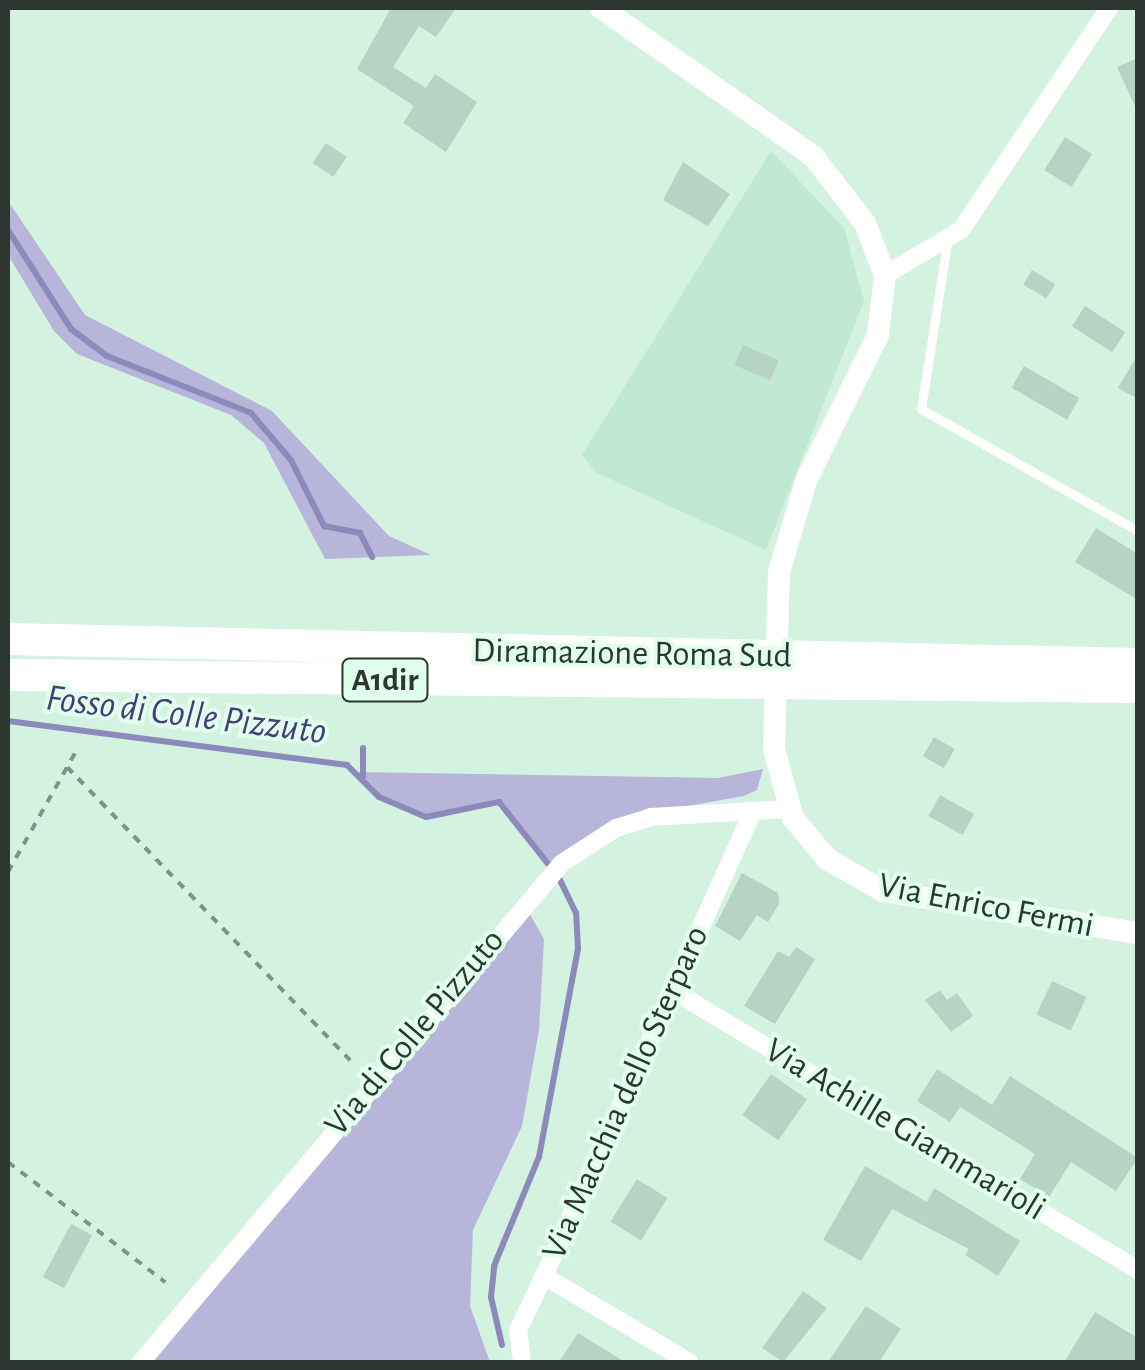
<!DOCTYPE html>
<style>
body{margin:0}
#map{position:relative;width:1145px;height:1370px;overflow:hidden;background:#d3f2e0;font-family:"Alegreya Sans",sans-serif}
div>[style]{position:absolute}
.built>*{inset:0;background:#c1e8d2}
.green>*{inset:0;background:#b8b5db}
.stream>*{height:6px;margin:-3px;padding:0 3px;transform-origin:3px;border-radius:3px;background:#8d89ba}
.building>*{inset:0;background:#b6d4c3;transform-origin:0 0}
.path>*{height:4px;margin-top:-2px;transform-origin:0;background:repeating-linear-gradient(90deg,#7e9387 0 8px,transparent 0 16px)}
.service>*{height:9px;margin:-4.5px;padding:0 4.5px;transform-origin:4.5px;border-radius:4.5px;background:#fff}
.minor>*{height:18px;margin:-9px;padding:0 9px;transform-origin:9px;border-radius:9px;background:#fff}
.tertiary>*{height:22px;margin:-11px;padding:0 11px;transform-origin:11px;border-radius:11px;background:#fff}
.motorway>*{height:32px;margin:-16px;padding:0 16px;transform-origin:16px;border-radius:16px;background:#fff}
span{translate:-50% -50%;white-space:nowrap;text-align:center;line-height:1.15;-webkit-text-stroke:8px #e0ffed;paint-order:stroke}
.shield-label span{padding:2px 8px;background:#e0ffed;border:2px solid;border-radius:8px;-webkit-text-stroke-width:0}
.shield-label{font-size:32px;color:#2b3730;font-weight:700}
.street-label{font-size:35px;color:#2b3730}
.water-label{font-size:38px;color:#463c7a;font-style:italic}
.frame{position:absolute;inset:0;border:10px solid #2b3730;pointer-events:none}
</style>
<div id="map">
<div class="built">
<i style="clip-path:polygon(771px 151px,844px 228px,864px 301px,766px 550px,597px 473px,582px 455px)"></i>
</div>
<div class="green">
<i style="clip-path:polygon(8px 201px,85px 315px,272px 411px,389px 536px,431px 555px,325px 559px,264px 443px,231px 415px,77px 354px,54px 331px,8px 255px)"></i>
<i style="clip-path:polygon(763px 769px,757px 790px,744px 796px,614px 819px,549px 865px,499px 802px,426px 817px,379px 797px,356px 772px,718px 778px)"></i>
<i style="clip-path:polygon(528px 911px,544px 939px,539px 1030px,522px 1126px,473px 1230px,470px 1306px,490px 1362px,153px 1362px)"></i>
</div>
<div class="stream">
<i style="left:8px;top:230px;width:117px;rotate:57.5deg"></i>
<i style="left:71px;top:329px;width:45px;rotate:36.9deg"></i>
<i style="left:107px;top:356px;width:155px;rotate:21.6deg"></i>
<i style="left:251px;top:413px;width:62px;rotate:49.6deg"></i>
<i style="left:291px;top:460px;width:74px;rotate:63.4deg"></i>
<i style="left:324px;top:526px;width:37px;rotate:11deg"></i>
<i style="left:360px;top:533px;width:27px;rotate:63deg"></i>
<i style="left:8px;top:721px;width:342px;rotate:7.4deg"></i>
<i style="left:347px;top:765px;width:45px;rotate:45deg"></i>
<i style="left:379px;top:797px;width:51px;rotate:23.1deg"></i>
<i style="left:426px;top:817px;width:75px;rotate:-11.6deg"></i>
<i style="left:499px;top:802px;width:80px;rotate:51.6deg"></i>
<i style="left:363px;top:776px;width:28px;rotate:-90deg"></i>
<i style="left:502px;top:1345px;width:49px;rotate:-102.9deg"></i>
<i style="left:491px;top:1297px;width:31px;rotate:-84deg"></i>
<i style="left:494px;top:1266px;width:118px;rotate:-67.6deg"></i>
<i style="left:539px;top:1157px;width:212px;rotate:-79.4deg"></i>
<i style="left:578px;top:949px;width:36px;rotate:-93deg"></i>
<i style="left:576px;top:913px;width:41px;rotate:-115.9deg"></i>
</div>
<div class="building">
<i style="clip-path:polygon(391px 8px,456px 8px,436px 37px,419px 26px,393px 67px,426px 88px,435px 74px,477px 102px,446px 152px,403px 123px,414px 106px,357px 69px)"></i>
<i style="clip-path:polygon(1138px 58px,1138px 113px,1117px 67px)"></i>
<i style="left:1065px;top:137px;width:32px;height:39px;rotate:32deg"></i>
<i style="left:326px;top:143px;width:25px;height:24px;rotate:34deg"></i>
<i style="clip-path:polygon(683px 162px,730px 194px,708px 226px,663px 200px)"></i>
<i style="left:1032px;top:270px;width:27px;height:17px;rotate:31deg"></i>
<i style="left:1085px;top:306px;width:48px;height:24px;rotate:33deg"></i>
<i style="left:743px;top:345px;width:39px;height:22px;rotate:23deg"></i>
<i style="clip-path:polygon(1138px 354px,1138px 399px,1118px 388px)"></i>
<i style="left:1024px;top:366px;width:64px;height:25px;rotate:30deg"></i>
<i style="clip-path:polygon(1096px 528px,1138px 554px,1138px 600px,1075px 562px)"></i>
<i style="left:934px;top:737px;width:24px;height:22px;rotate:30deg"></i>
<i style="left:940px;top:795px;width:39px;height:24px;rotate:29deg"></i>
<i style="clip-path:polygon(742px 873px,778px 893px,779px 904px,768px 922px,757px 915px,740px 941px,715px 926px)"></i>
<i style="clip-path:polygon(796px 947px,815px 959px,775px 1024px,744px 1006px,778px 951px,789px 957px)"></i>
<i style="left:1052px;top:981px;width:38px;height:37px;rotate:25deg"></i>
<i style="clip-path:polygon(940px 990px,947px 1000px,957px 993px,973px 1016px,951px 1032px,925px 1000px)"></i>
<i style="clip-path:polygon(937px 1069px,992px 1105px,1010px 1076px,1138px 1158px,1116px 1191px,1071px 1162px,1049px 1197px,1020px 1179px,1035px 1154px,960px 1107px,950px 1122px,917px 1101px)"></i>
<i style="left:771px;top:1074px;width:44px;height:50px;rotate:35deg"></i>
<i style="clip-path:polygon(865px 1166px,927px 1202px,934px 1188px,1020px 1241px,998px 1276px,965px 1255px,969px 1249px,892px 1209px,861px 1261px,823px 1240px)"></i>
<i style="left:637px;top:1179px;width:36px;height:50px;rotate:32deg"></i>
<i style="left:71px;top:1224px;width:24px;height:60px;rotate:28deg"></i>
<i style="clip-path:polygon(803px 1291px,827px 1308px,783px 1362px,762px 1348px)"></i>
<i style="clip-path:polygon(866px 1306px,901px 1329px,879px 1362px,828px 1362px)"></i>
<i style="clip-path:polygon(1095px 1312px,1138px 1338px,1138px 1362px,1064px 1362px)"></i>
<i style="clip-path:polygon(578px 1333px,625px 1362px,559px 1362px)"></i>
</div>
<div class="path">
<i style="left:67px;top:767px;width:412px;rotate:46deg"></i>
<i style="left:8px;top:872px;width:142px;rotate:-60.6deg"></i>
<i style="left:8px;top:1162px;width:198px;rotate:37.4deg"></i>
</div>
<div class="service">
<i style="left:947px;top:243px;width:168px;rotate:98.9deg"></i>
<i style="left:921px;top:409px;width:249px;rotate:29.3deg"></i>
</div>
<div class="minor">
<i style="left:885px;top:275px;width:88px;rotate:-30.6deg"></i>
<i style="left:961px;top:230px;width:267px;rotate:-56.3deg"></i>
<i style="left:672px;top:990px;width:544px;rotate:31deg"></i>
<i style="left:141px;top:1362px;width:653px;rotate:-49.85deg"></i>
<i style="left:562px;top:863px;width:64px;rotate:-32.9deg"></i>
<i style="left:616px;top:828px;width:37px;rotate:-17deg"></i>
<i style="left:651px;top:817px;width:138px;rotate:-3.3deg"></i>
<i style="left:522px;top:1362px;width:32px;rotate:-97deg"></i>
<i style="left:518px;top:1330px;width:60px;rotate:-64.3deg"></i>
<i style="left:689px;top:1362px;width:169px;rotate:-149.3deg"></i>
<i style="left:544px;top:1276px;width:510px;rotate:-65.8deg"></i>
</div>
<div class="tertiary">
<i style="left:601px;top:8px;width:259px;rotate:34.9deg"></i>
<i style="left:813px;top:156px;width:85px;rotate:52.2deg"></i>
<i style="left:865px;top:223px;width:56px;rotate:69deg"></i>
<i style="left:885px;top:275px;width:60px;rotate:96.7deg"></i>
<i style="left:878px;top:335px;width:163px;rotate:116.3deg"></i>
<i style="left:806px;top:481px;width:95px;rotate:106.5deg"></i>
<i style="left:779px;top:572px;width:177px;rotate:91.6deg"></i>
<i style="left:774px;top:749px;width:72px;rotate:74.6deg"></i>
<i style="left:793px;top:818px;width:53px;rotate:50.3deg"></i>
<i style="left:827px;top:859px;width:64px;rotate:29.7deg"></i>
<i style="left:883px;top:891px;width:258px;rotate:9.4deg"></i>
</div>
<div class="motorway">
<i style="left:8px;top:639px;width:1130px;rotate:1.27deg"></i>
<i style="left:8px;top:675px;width:1130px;rotate:0.61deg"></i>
</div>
<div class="shield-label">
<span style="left:385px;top:680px">A1dir</span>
</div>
<div class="street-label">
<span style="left:632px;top:654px;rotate:1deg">Diramazione Roma Sud</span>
<span style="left:986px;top:906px;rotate:11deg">Via Enrico Fermi</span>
<span style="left:415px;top:1033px;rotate:-50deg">Via di Colle Pizzuto</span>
<span style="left:626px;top:1093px;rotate:-66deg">Via Macchia dello Sterparo</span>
<span style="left:905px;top:1130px;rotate:31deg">Via Achille Giammarioli</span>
</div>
<div class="water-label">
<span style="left:186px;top:716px;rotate:7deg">Fosso di Colle Pizzuto</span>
</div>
<div class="frame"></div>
</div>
